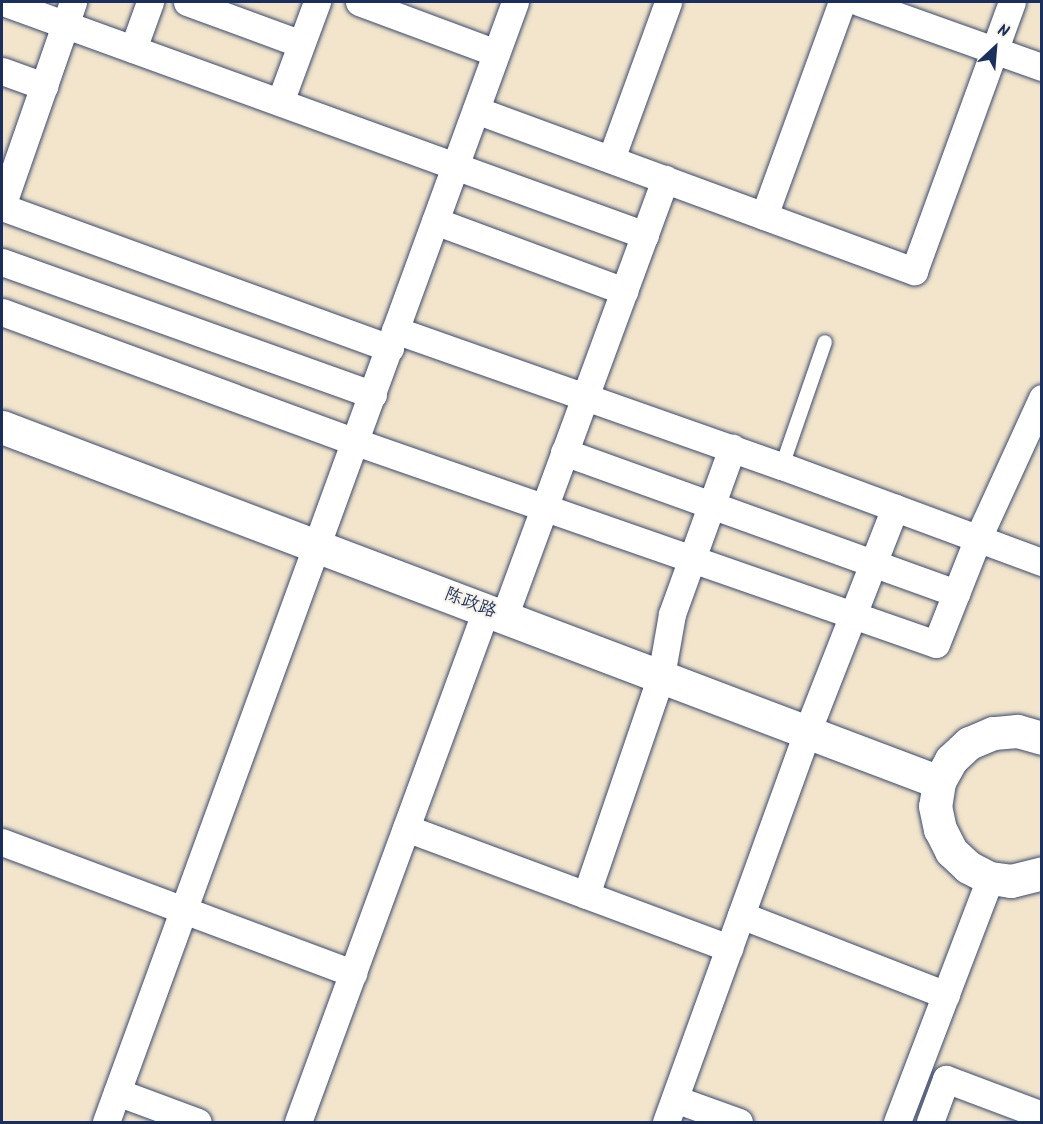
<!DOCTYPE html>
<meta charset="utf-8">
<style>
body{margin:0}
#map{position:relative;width:1043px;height:1124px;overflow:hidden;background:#f2e5cc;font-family:Kalam,"LXGW WenKai TC",sans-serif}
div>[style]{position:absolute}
.roads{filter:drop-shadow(0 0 2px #3b4a6e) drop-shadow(0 0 2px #3b4a6e)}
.lane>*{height:14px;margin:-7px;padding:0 7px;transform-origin:7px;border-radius:7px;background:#fff}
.street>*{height:27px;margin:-13.5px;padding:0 13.5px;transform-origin:13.5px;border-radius:13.5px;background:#fff}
.secondary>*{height:33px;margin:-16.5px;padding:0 16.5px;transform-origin:16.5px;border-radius:16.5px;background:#fff}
span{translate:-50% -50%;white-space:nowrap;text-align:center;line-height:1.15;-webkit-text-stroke:4.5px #f7f3e8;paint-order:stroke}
.street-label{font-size:18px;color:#1b2f5e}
.frame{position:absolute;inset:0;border:3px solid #1b2f5e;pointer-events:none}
.north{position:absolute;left:965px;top:18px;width:60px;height:60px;-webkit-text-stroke:4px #f7f3e8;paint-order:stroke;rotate:26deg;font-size:16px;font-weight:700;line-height:24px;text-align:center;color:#1b2f5e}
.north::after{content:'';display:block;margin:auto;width:21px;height:27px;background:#1b2f5e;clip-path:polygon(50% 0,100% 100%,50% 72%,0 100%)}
</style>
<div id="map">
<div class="roads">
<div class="lane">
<i style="left:782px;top:466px;width:131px;rotate:-70.9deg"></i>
</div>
<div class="street">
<i style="left:3px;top:2px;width:683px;rotate:19.95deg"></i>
<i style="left:187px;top:2px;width:121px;rotate:20.2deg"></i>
<i style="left:359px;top:2px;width:146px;rotate:20.4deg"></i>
<i style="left:859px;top:2px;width:194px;rotate:19.6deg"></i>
<i style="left:133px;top:49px;width:50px;rotate:-70.1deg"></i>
<i style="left:2px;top:71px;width:45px;rotate:19.7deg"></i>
<i style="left:280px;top:102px;width:107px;rotate:-69.7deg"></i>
<i style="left:476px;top:110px;width:467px;rotate:20.2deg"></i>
<i style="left:914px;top:271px;width:286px;rotate:-70deg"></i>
<i style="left:611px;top:159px;width:167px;rotate:-70deg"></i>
<i style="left:2px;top:206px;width:216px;rotate:-70.8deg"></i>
<i style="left:2px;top:207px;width:413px;rotate:20deg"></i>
<i style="left:764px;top:216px;width:228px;rotate:-70deg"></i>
<i style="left:435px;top:221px;width:202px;rotate:20.3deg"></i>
<i style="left:2px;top:262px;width:394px;rotate:19.7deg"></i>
<i style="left:2px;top:312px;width:377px;rotate:20.2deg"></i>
<i style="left:356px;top:442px;width:614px;rotate:19.2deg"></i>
<i style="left:936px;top:644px;width:114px;rotate:-68.4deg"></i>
<i style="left:978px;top:538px;width:154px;rotate:-65.4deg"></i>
<i style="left:395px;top:330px;width:410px;rotate:19.4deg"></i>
<i style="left:782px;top:466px;width:277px;rotate:20.3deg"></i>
<i style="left:564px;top:452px;width:417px;rotate:19.8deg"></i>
<i style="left:504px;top:617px;width:467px;rotate:-69.8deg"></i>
<i style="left:406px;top:828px;width:345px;rotate:20.4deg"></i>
<i style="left:2px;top:842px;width:375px;rotate:20.5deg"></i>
<i style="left:586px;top:895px;width:231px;rotate:-71.1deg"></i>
<i style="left:661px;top:676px;width:63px;rotate:-79.9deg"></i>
<i style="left:672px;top:614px;width:177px;rotate:-70.1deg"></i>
<i style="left:741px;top:915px;width:220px;rotate:21.3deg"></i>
<i style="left:117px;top:1092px;width:86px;rotate:20.3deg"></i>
<i style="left:675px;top:1099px;width:68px;rotate:19.8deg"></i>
<i style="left:106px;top:1122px;width:1192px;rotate:-69.94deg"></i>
<i style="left:298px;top:1122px;width:545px;rotate:-69.84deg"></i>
<i style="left:666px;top:1122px;width:415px;rotate:-70.1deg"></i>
<i style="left:807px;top:732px;width:241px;rotate:-68.6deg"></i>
<i style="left:897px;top:1122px;width:261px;rotate:-69.1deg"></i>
<i style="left:930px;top:1122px;width:46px;rotate:-69.6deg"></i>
<i style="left:946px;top:1079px;width:103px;rotate:20.6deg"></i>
</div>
<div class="secondary">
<i style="left:2px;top:427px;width:1002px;rotate:20.75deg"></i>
<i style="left:1042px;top:738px;width:26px;rotate:-164deg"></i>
<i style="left:1017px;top:731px;width:24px;rotate:175deg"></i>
<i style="left:993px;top:733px;width:26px;rotate:157deg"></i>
<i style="left:969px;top:743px;width:25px;rotate:137deg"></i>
<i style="left:951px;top:760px;width:25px;rotate:119deg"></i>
<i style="left:939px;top:782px;width:24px;rotate:99deg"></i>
<i style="left:935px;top:806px;width:24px;rotate:78deg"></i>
<i style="left:940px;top:829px;width:25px;rotate:63deg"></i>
<i style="left:951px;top:851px;width:23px;rotate:43deg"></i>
<i style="left:968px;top:867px;width:25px;rotate:27deg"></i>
<i style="left:990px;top:878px;width:21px;rotate:8deg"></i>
<i style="left:1011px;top:881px;width:32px;rotate:-14deg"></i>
</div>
</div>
<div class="street-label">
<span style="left:470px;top:604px;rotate:21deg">陈政路</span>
</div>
<div class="frame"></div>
<div class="north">N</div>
</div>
